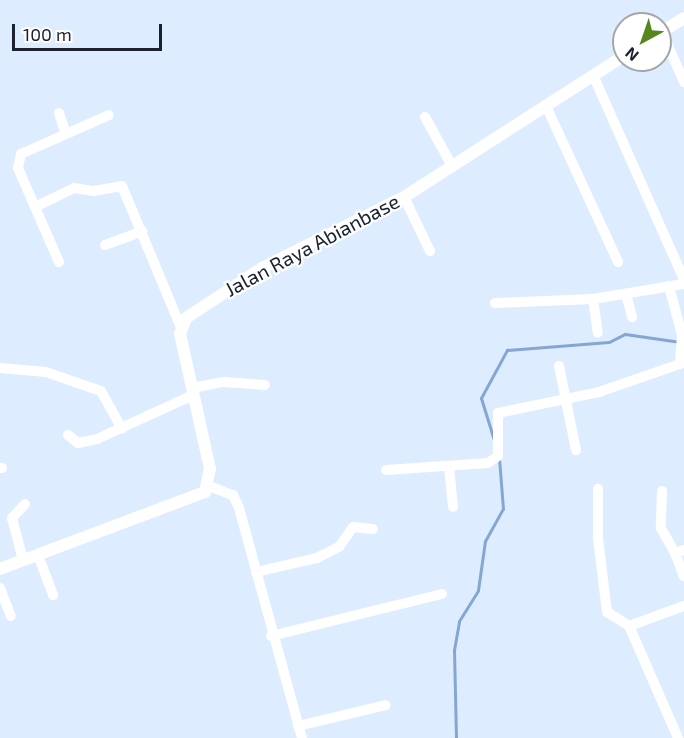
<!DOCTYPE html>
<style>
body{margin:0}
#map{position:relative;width:684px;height:738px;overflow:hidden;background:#deecff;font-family:"Exo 2",sans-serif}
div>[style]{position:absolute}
.stream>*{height:3px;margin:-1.5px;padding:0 1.5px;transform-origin:1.5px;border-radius:1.5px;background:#85a6d2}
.minor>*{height:10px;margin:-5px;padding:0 5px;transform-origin:5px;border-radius:5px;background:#fff}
.major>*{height:12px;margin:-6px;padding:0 6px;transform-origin:6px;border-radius:6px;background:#fff}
span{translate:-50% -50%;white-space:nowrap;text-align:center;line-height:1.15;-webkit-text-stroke:4.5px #fff;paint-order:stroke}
.street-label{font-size:20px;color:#19222d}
.north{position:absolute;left:612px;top:12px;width:60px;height:60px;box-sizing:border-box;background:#fff;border:2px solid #a3a7ab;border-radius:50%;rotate:220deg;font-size:16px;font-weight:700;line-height:24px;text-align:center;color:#19222d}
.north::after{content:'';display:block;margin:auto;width:21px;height:27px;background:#55871c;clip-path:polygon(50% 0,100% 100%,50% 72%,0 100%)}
.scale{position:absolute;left:12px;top:24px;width:150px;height:27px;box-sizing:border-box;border:3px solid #19222d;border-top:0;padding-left:8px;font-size:18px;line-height:21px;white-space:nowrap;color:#19222d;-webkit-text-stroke:4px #fff;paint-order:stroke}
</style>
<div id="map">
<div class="stream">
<i style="left:494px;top:440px;width:44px;rotate:-107.2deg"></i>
<i style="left:481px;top:398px;width:55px;rotate:-61.6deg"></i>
<i style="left:507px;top:350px;width:102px;rotate:-4.5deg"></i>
<i style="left:609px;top:342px;width:18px;rotate:-27deg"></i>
<i style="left:625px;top:334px;width:56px;rotate:8.3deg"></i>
<i style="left:456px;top:738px;width:88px;rotate:-91.3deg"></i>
<i style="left:454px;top:650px;width:29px;rotate:-80deg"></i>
<i style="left:459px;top:621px;width:36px;rotate:-58deg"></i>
<i style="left:478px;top:590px;width:49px;rotate:-81.9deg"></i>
<i style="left:485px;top:541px;width:37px;rotate:-61deg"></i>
<i style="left:503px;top:509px;width:51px;rotate:-94.5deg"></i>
</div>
<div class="minor">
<i style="left:662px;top:32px;width:55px;rotate:66.3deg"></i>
<i style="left:593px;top:75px;width:223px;rotate:66deg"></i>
<i style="left:546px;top:106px;width:172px;rotate:65.2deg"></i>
<i style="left:59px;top:113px;width:19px;rotate:72deg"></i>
<i style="left:425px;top:117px;width:56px;rotate:61.1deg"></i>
<i style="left:404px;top:197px;width:60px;rotate:64.3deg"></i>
<i style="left:35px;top:207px;width:43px;rotate:-113.6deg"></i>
<i style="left:18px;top:168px;width:14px;rotate:-78deg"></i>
<i style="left:21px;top:154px;width:96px;rotate:-23.9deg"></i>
<i style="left:105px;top:245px;width:40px;rotate:-20.2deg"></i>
<i style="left:59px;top:262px;width:60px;rotate:-113.6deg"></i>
<i style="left:35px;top:207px;width:43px;rotate:-26deg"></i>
<i style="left:74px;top:188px;width:20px;rotate:9deg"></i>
<i style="left:94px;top:191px;width:28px;rotate:-10deg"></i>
<i style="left:122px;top:186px;width:151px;rotate:67.4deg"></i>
<i style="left:626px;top:294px;width:24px;rotate:75deg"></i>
<i style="left:593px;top:299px;width:34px;rotate:82deg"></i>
<i style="left:495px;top:303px;width:98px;rotate:-2.3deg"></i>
<i style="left:593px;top:299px;width:92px;rotate:-9.4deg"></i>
<i style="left:559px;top:366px;width:86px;rotate:78.6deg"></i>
<i style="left:0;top:368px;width:46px;rotate:5deg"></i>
<i style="left:46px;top:372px;width:58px;rotate:19.1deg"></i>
<i style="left:101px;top:391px;width:43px;rotate:61.1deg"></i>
<i style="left:192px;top:388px;width:33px;rotate:-11deg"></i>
<i style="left:224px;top:382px;width:41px;rotate:4.2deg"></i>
<i style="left:68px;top:435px;width:13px;rotate:39deg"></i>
<i style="left:78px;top:443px;width:19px;rotate:-12deg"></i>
<i style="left:97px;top:439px;width:106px;rotate:-24.6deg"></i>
<i style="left:449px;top:467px;width:40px;rotate:84.3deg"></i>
<i style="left:0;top:468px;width:2px"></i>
<i style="left:386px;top:470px;width:102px;rotate:-3.9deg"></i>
<i style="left:488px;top:463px;width:12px;rotate:-35deg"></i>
<i style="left:498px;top:456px;width:43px;rotate:-90deg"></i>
<i style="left:498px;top:413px;width:103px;rotate:-11.7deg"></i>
<i style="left:599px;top:392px;width:86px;rotate:-19.1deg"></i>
<i style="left:680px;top:364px;width:29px;rotate:-86deg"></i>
<i style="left:682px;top:335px;width:51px;rotate:-104.9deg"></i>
<i style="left:209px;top:486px;width:26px;rotate:21deg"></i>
<i style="left:233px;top:495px;width:14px;rotate:65deg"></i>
<i style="left:239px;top:508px;width:238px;rotate:74.7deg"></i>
<i style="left:598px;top:489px;width:49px;rotate:90deg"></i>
<i style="left:598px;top:538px;width:75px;rotate:83.1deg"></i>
<i style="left:607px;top:612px;width:26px;rotate:32deg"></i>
<i style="left:662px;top:491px;width:37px;rotate:92deg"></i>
<i style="left:661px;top:528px;width:29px;rotate:61deg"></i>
<i style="left:684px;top:550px;width:9px;rotate:162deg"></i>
<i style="left:675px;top:553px;width:25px;rotate:69deg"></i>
<i style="left:38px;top:555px;width:43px;rotate:69.4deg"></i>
<i style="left:23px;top:560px;width:43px;rotate:-104.7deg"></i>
<i style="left:12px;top:518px;width:19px;rotate:-47deg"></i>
<i style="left:256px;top:572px;width:63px;rotate:-12.9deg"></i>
<i style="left:317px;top:558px;width:25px;rotate:-27deg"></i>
<i style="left:339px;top:547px;width:24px;rotate:-55deg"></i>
<i style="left:353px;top:527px;width:20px;rotate:6deg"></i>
<i style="left:0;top:588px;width:30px;rotate:69deg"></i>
<i style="left:271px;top:636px;width:176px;rotate:-13.8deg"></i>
<i style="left:298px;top:726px;width:90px;rotate:-13.4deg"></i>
<i style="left:678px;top:738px;width:122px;rotate:-113.6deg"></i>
<i style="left:629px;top:626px;width:59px;rotate:-20deg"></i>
</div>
<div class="major">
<i style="left:660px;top:33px;width:28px;rotate:-32deg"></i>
<i style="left:0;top:569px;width:219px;rotate:-20.6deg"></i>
<i style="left:205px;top:492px;width:24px;rotate:-78deg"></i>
<i style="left:210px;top:469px;width:138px;rotate:-102.5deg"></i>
<i style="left:180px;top:334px;width:17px;rotate:-69deg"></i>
<i style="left:186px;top:318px;width:91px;rotate:-33.3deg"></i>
<i style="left:262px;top:268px;width:159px;rotate:-26.6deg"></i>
<i style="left:404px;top:197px;width:261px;rotate:-32.7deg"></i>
</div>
<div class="street-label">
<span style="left:312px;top:245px;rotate:-28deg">Jalan Raya Abianbase</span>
</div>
<div class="north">N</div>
<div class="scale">100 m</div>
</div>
